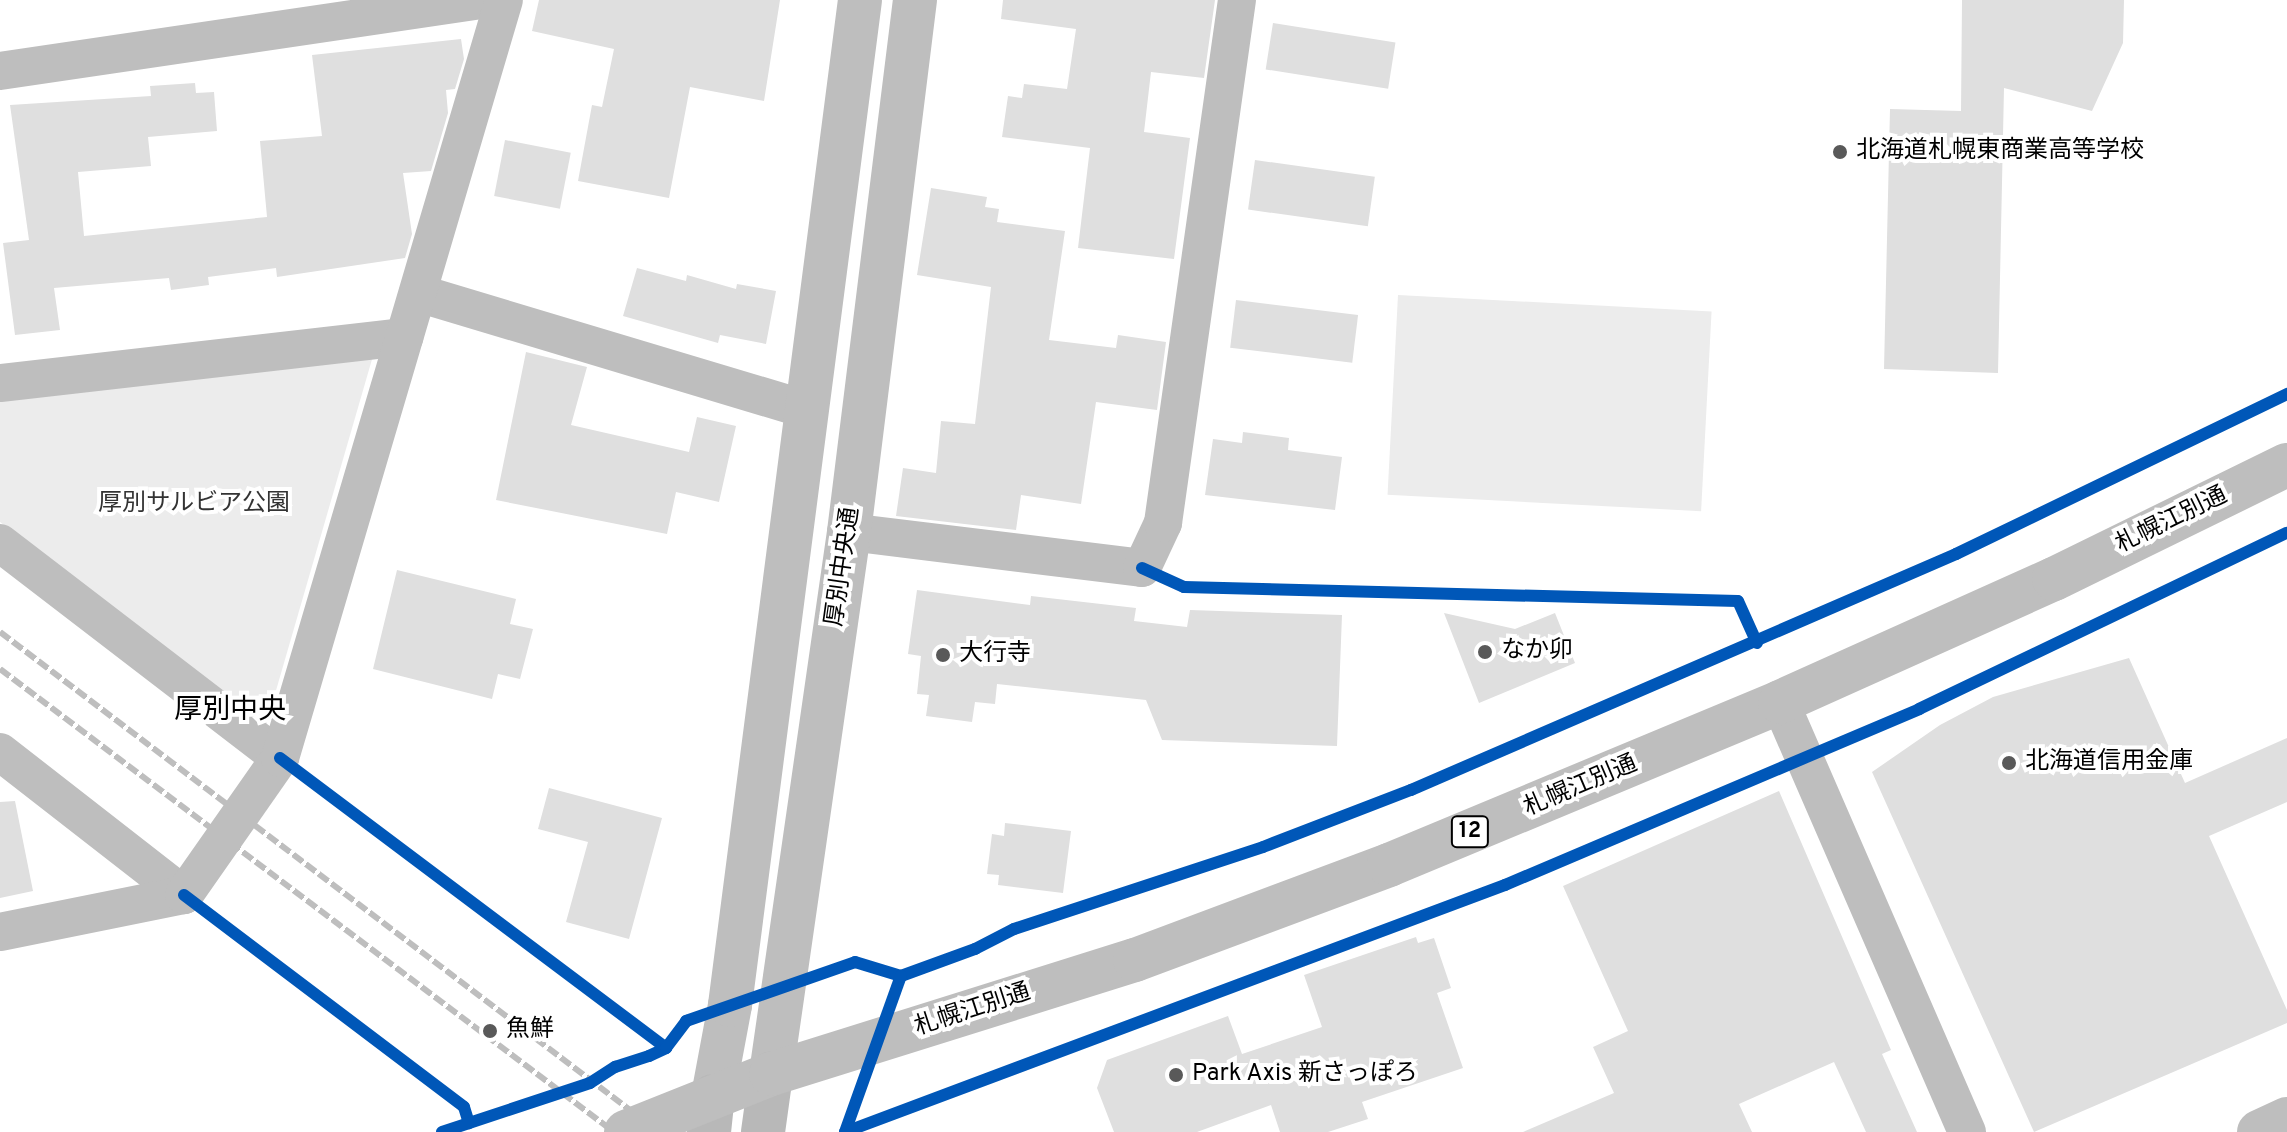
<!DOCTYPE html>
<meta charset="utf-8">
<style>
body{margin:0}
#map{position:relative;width:2287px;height:1132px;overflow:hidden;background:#fff;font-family:Overpass,"Noto Sans JP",sans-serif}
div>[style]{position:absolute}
.green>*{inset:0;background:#ececec;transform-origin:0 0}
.building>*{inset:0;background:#dfdfdf;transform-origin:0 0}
.minor>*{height:38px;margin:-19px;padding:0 19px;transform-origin:19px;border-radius:19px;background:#bebebe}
.tertiary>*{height:44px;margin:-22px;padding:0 22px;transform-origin:22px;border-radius:22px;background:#bebebe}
.secondary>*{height:44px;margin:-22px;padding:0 22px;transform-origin:22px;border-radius:22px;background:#b8b8b8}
.trunk>*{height:44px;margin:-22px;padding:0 22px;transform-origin:22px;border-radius:22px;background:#bebebe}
.rail>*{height:6px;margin-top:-3px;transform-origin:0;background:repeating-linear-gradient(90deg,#bebebe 0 12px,transparent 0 16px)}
.cycleway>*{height:12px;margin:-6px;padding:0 6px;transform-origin:6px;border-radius:6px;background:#0057b8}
.dots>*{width:22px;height:22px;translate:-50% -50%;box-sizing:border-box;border:4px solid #fff;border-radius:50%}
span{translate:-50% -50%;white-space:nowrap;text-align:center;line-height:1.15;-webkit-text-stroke:8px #fff;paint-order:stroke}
.shield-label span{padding:2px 6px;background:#fff;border:2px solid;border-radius:6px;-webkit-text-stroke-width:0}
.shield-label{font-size:22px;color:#000;font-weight:700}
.poi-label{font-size:24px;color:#000}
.left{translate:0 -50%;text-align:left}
.park-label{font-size:24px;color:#333}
.street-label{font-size:24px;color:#000}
.quarter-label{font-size:28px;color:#000}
</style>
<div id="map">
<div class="green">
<i style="left:1398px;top:295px;width:314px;height:200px;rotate:3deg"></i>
<i style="clip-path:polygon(375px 349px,266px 725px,0 522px,0 400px)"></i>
</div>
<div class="building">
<i style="clip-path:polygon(539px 0,780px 0,764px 101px,690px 87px,669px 198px,578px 181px,592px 105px,602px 107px,614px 49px,532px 31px)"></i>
<i style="clip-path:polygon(1003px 0,1215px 0,1204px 78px,1151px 72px,1144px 132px,1190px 138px,1174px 259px,1078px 248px,1090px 148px,1002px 137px,1008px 96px,1022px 98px,1024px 84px,1067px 89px,1076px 29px,1001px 19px)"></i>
<i style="clip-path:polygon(1962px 0,2124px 0,2123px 43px,2092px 111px,2004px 88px,1998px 373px,1884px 369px,1890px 109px,1961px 111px)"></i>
<i style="left:1273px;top:23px;width:124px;height:47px;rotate:9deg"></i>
<i style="clip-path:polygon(461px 39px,464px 59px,455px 89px,446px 90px,448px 113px,431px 171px,403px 173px,412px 234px,405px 258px,277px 277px,276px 268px,208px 277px,209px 285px,171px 290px,169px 278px,54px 288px,60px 330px,15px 335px,3px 243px,29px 240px,10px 105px,151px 96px,150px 86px,195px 83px,196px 93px,214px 92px,217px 131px,148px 137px,151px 166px,78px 172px,84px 236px,267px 217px,260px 141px,322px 136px,312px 55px)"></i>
<i style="left:505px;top:140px;width:67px;height:57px;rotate:11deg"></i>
<i style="left:1255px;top:160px;width:121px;height:50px;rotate:8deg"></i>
<i style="clip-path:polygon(931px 188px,987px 197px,985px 207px,999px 209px,997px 222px,1065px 231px,1049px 340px,1116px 348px,1118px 335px,1166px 342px,1157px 410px,1096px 402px,1081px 504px,1021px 495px,1016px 530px,896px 516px,903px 468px,936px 473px,941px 421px,975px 424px,991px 287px,917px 275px)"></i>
<i style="clip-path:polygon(637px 268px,686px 281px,687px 275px,736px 289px,737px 284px,776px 291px,766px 344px,720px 335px,718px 343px,623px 316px)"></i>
<i style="left:1236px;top:300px;width:123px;height:48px;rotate:7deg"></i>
<i style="clip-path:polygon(526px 352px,587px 367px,571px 425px,689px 452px,697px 417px,736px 426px,719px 502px,676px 492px,667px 534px,496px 500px)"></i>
<i style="clip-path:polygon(1243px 432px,1289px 438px,1288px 450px,1342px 457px,1335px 510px,1205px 495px,1213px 439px,1242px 443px)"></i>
<i style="clip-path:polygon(397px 570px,516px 599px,510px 624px,533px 629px,520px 679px,498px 674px,492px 699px,373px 669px)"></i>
<i style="clip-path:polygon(917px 590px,1030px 605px,1031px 596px,1136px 608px,1134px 621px,1187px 627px,1190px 610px,1342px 615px,1337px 746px,1162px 740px,1146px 700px,997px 684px,995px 704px,975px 702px,972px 722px,926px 716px,929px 695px,917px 694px,921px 656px,908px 654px)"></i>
<i style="clip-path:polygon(1444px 613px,1515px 629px,1555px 613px,1575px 663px,1479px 703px)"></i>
<i style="clip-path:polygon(2129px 658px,2185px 783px,2287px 738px,2287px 802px,2209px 836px,2287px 1010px,2287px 1023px,2034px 1132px,1872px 772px,1940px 725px,1993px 697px)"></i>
<i style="clip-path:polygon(549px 788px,662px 818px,629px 939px,566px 922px,588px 842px,538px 829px)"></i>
<i style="clip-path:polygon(1779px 791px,1891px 1050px,1882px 1054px,1917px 1132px,1866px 1132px,1834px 1062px,1739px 1104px,1752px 1132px,1523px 1132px,1614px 1093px,1593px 1047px,1628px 1031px,1563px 886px)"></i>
<i style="clip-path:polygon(15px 801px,33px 891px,0 898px,0 802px)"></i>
<i style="clip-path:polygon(1005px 823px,1071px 831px,1063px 893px,998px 885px,999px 875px,987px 874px,992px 834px,1004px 836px)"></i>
<i style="clip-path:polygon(1416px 937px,1418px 943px,1434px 938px,1451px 988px,1437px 993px,1463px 1068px,1362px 1102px,1368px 1119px,1328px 1132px,1280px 1132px,1271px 1105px,1197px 1132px,1114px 1132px,1097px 1088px,1107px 1060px,1228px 1016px,1242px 1054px,1322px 1027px,1304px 975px)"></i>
</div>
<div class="minor">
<i style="left:0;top:71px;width:485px;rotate:-8.4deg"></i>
<i style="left:418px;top:293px;width:407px;rotate:16.7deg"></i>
<i style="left:0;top:383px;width:407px;rotate:-6.5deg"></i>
<i style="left:849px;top:532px;width:295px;rotate:7deg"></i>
<i style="left:1142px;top:568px;width:50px;rotate:-65deg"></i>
<i style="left:1163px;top:523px;width:528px;rotate:-81.95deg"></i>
<i style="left:0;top:543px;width:353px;rotate:37.5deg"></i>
<i style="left:1780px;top:702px;width:469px;rotate:66.5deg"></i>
<i style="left:0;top:752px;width:233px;rotate:37.9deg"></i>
<i style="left:0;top:932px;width:188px;rotate:-11.4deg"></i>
<i style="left:184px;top:895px;width:167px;rotate:-55deg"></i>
<i style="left:280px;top:758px;width:790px;rotate:-73.54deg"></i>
</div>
<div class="tertiary">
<i style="left:771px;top:1074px;width:548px;rotate:-81.81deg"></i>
<i style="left:849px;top:532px;width:536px;rotate:-82.93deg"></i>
<i style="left:713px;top:1096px;width:93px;rotate:-79.4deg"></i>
<i style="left:730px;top:1005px;width:1013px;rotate:-82.63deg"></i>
<i style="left:2259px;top:1132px;width:31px;rotate:-25deg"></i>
</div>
<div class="secondary">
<i style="left:709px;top:1132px;width:36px;rotate:-84deg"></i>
<i style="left:763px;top:1132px;width:59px;rotate:-82.1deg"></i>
</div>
<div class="trunk">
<i style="left:626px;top:1132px;width:156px;rotate:-21.8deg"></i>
<i style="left:771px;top:1074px;width:381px;rotate:-17.4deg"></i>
<i style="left:1135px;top:960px;width:271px;rotate:-20.5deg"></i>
<i style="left:1389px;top:865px;width:424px;rotate:-22.6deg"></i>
<i style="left:1780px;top:702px;width:300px;rotate:-24.2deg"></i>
<i style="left:2054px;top:579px;width:259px;rotate:-26.1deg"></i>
</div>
<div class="rail">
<i style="left:0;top:632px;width:827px;rotate:37.19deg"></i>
<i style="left:0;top:669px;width:769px;rotate:37.02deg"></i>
</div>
<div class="cycleway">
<i style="left:1142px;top:568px;width:46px;rotate:24.3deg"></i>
<i style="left:1184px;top:587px;width:554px;rotate:1.45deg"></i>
<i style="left:1738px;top:601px;width:46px;rotate:65.7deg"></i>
<i style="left:280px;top:758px;width:483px;rotate:36.9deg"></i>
<i style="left:184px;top:895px;width:351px;rotate:37.1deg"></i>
<i style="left:464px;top:1107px;width:17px;rotate:73deg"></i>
<i style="left:442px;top:1132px;width:156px;rotate:-18.3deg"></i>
<i style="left:590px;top:1083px;width:30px;rotate:-33deg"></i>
<i style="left:615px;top:1067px;width:36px;rotate:-18deg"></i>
<i style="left:649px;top:1056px;width:19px;rotate:-25deg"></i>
<i style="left:666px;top:1048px;width:34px;rotate:-53deg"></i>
<i style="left:686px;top:1021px;width:179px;rotate:-19.2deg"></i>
<i style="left:855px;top:962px;width:48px;rotate:16.9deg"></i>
<i style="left:901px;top:976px;width:79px;rotate:-20deg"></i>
<i style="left:975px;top:949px;width:44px;rotate:-27.1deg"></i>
<i style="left:1014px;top:929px;width:262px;rotate:-18.2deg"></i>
<i style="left:1263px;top:847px;width:159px;rotate:-21.1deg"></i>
<i style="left:1411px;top:790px;width:594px;rotate:-23.41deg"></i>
<i style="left:1956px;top:554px;width:368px;rotate:-25.8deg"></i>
<i style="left:845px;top:1132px;width:705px;rotate:-20.52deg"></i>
<i style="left:1505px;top:885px;width:450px;rotate:-23deg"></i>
<i style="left:1919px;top:709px;width:408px;rotate:-25.6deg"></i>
<i style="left:845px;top:1132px;width:166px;rotate:-70.3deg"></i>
</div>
<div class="dots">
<i style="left:1840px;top:152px;background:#595959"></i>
<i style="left:1485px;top:652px;background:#595959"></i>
<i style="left:943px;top:655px;background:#595959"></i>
<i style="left:2009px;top:763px;background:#595959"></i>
<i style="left:490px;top:1031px;background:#595959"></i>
<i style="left:1176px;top:1075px;background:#595959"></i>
</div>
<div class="shield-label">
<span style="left:1470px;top:832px">12</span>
</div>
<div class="poi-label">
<span class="left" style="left:1856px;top:152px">北海道札幌東商業高等学校</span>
<span class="left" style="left:1501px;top:652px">なか卯</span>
<span class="left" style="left:959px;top:655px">大行寺</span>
<span class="left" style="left:2025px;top:763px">北海道信用金庫</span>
<span class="left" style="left:506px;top:1031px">魚鮮</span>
<span class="left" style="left:1192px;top:1075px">Park Axis 新さっぽろ</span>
</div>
<div class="park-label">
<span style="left:194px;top:505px">厚別サルビア公園</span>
</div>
<div class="street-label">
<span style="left:2172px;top:521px;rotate:-26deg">札幌江別通</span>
<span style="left:844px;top:567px;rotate:-82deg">厚別中央通</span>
<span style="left:1581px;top:787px;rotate:-23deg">札幌江別通</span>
<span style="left:973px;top:1011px;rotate:-18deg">札幌江別通</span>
</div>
<div class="quarter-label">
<span style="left:230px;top:711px">厚別中央</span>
</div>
</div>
